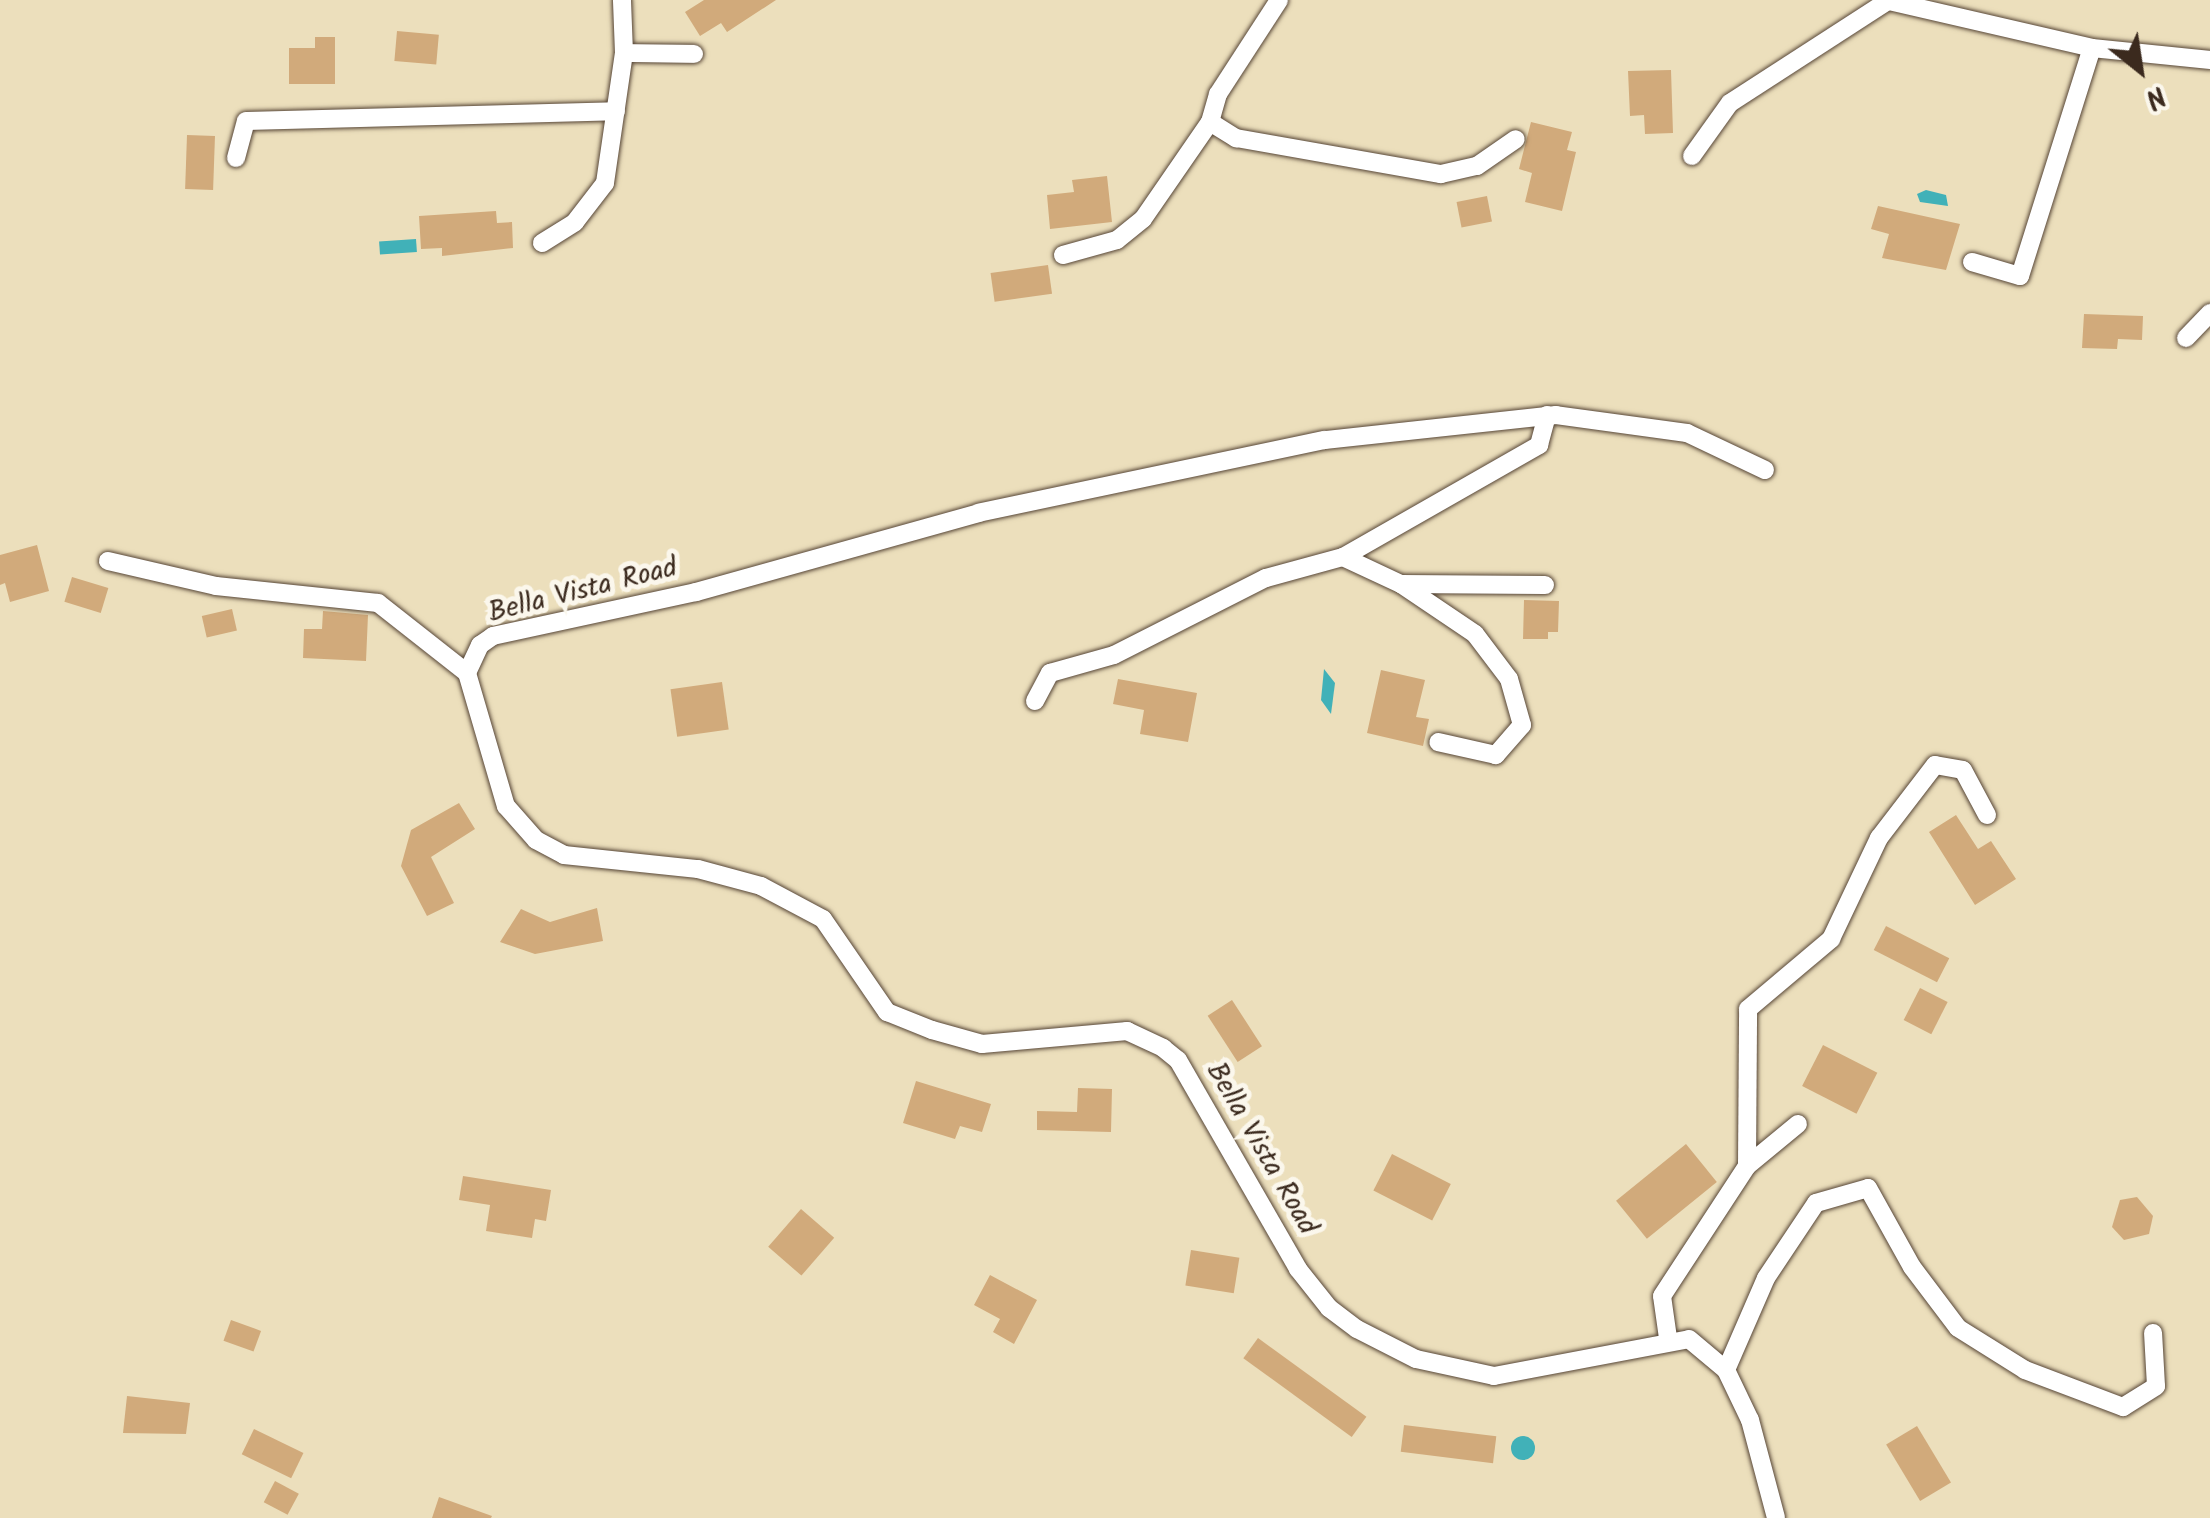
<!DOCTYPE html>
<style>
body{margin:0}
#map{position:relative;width:2210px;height:1518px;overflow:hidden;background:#ecdfbc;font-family:Kalam,sans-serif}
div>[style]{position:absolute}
.water>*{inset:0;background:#41b1b8;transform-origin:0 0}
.round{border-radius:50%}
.building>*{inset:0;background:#d1aa7b;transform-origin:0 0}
.roads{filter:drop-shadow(0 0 2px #564536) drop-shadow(0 0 2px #564536)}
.street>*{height:18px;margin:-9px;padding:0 9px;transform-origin:9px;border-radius:9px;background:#fff}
span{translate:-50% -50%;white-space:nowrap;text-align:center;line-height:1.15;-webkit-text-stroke:10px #fbf7ec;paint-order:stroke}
.street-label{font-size:28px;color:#3b2a1e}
.north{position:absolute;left:2090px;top:20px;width:100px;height:100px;-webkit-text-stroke:8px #fbf7ec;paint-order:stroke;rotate:150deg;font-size:28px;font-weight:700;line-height:40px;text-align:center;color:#3b2a1e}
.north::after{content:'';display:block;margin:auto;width:35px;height:45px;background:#3b2a1e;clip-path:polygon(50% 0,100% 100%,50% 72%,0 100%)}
</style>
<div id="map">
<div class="water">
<i style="clip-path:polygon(1926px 190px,1946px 195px,1948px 206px,1920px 202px,1917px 194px)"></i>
<i style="left:416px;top:239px;width:13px;height:37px;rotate:86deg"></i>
<i style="clip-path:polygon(1324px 669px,1335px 683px,1331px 714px,1321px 700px)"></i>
<i class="round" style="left:1511px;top:1436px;width:24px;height:24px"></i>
</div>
<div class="building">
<i style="clip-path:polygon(704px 0,776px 0,727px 32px,721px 23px,700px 36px,685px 12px)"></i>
<i style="left:397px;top:31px;width:42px;height:30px;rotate:5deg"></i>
<i style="clip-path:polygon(315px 37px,335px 37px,335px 84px,289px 84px,289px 48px,315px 48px)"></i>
<i style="clip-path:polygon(1671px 70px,1673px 133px,1645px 134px,1644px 115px,1630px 116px,1628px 71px)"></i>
<i style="clip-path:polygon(1531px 122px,1572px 132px,1567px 150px,1576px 152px,1562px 211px,1525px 202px,1532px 173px,1519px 169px)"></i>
<i style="left:187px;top:135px;width:28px;height:54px;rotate:2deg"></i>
<i style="clip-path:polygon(1107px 176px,1112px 222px,1050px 229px,1047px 195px,1074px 192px,1072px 180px)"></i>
<i style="left:1487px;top:196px;width:26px;height:31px;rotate:79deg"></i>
<i style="clip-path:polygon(1878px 206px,1960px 224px,1946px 270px,1882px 258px,1889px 234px,1871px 229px)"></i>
<i style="clip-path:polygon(496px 211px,497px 223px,512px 222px,513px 248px,442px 256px,442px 248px,421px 249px,419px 216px)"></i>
<i style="left:1048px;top:265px;width:29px;height:58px;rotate:82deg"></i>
<i style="clip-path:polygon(2084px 314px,2143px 316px,2142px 340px,2118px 339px,2117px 349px,2082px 348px)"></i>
<i style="clip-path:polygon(37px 545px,49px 591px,10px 602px,5px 583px,0 585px,0 555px)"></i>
<i style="left:72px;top:577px;width:38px;height:26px;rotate:17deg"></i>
<i style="clip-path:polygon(1524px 600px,1559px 601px,1558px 632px,1548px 632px,1548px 639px,1523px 639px)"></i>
<i style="left:232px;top:609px;width:22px;height:31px;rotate:77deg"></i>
<i style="clip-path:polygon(323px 611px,368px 615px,366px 661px,303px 658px,304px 629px,322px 629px)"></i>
<i style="clip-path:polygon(1381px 670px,1425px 680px,1416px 717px,1429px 719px,1423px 746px,1367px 733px)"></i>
<i style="clip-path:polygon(1118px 679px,1197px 693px,1188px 742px,1140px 734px,1144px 710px,1113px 704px)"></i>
<i style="left:722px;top:682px;width:48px;height:52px;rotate:82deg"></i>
<i style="clip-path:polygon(459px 803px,475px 829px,431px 857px,454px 903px,427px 916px,401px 866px,411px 830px)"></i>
<i style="clip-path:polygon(1956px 815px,1978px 849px,1991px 841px,2016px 879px,1975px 905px,1929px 832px)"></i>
<i style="clip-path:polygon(597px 908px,603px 941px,535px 954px,500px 942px,521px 909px,550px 922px)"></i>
<i style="left:1886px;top:926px;width:71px;height:27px;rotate:27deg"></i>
<i style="left:1920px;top:988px;width:31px;height:36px;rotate:27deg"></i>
<i style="left:1232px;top:1000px;width:55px;height:29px;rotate:57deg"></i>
<i style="left:1823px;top:1045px;width:61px;height:46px;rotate:27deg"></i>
<i style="clip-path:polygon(916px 1081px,991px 1104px,982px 1132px,960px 1126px,955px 1139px,903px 1123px)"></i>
<i style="clip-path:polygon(1078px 1088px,1112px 1089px,1111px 1132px,1037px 1130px,1037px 1111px,1077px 1112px)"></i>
<i style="left:1686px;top:1144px;width:49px;height:90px;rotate:51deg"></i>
<i style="left:1392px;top:1154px;width:66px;height:41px;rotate:27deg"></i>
<i style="clip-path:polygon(463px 1176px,551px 1190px,546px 1221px,535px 1219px,532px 1238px,486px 1231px,490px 1205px,459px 1200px)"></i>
<i style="clip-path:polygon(2137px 1197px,2153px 1216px,2149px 1234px,2124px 1240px,2112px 1227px,2120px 1200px)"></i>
<i style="left:801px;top:1209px;width:44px;height:50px;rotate:41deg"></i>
<i style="left:1191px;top:1250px;width:49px;height:36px;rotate:9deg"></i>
<i style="clip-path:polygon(990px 1275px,1037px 1300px,1014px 1344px,993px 1332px,1000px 1319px,974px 1305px)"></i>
<i style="left:231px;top:1320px;width:32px;height:22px;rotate:20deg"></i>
<i style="left:1258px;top:1338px;width:134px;height:25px;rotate:36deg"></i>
<i style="clip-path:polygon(127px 1396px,190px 1403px,186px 1434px,123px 1433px)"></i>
<i style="left:1404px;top:1425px;width:93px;height:27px;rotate:7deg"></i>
<i style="left:1917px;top:1426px;width:66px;height:36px;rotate:59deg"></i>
<i style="left:254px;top:1429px;width:55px;height:28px;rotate:26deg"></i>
<i style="left:275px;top:1481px;width:27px;height:24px;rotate:28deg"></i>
<i style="clip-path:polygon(439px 1497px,492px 1516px,491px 1518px,432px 1518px)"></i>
</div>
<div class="roads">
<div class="street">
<i style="left:1889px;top:1px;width:208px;rotate:13deg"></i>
<i style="left:2092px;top:48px;width:119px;rotate:5.8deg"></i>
<i style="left:624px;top:53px;width:70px;rotate:0.8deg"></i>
<i style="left:1210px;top:122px;width:31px;rotate:32deg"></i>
<i style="left:1236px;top:138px;width:208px;rotate:10deg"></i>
<i style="left:1441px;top:174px;width:37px;rotate:-13deg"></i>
<i style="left:1477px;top:166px;width:47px;rotate:-34.7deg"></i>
<i style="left:1692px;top:156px;width:65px;rotate:-54.4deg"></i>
<i style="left:1730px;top:103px;width:189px;rotate:-32.9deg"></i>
<i style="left:236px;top:158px;width:38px;rotate:-75deg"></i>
<i style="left:246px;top:121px;width:370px;rotate:-1.5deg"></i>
<i style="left:542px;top:243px;width:39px;rotate:-32deg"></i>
<i style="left:575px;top:222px;width:49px;rotate:-52.4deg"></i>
<i style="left:605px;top:183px;width:131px;rotate:-81.7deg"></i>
<i style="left:624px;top:53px;width:53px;rotate:-92.2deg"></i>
<i style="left:1063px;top:255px;width:56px;rotate:-15.5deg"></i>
<i style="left:1117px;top:240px;width:33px;rotate:-39deg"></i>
<i style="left:1143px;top:219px;width:118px;rotate:-55.4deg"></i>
<i style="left:1210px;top:122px;width:29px;rotate:-74deg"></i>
<i style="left:1218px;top:94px;width:112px;rotate:-57deg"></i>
<i style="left:1972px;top:262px;width:50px;rotate:16.3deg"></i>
<i style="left:2020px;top:276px;width:239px;rotate:-72.5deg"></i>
<i style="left:2186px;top:338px;width:35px;rotate:-46deg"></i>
<i style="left:1765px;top:470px;width:86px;rotate:-154.6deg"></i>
<i style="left:1687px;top:433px;width:132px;rotate:-172.2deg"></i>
<i style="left:1556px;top:415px;width:233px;rotate:173.8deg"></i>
<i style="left:1324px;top:440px;width:353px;rotate:168.1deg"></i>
<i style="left:979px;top:513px;width:294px;rotate:164.4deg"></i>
<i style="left:696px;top:592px;width:208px;rotate:167.8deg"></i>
<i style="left:493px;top:636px;width:16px;rotate:145deg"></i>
<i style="left:480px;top:645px;width:31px;rotate:115deg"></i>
<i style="left:467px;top:673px;width:139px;rotate:73.7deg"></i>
<i style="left:506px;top:806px;width:45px;rotate:48.6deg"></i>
<i style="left:536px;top:840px;width:32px;rotate:28deg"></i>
<i style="left:564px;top:855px;width:135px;rotate:6deg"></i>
<i style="left:698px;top:869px;width:65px;rotate:15.1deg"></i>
<i style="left:761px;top:886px;width:70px;rotate:28deg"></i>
<i style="left:823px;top:919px;width:113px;rotate:55.5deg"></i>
<i style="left:887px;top:1012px;width:48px;rotate:21.8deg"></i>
<i style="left:932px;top:1030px;width:52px;rotate:15.6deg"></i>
<i style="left:982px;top:1044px;width:146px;rotate:-5.1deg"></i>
<i style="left:1127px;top:1031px;width:40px;rotate:25deg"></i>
<i style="left:1163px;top:1048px;width:19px;rotate:39deg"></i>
<i style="left:1178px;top:1060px;width:241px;rotate:60.1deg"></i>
<i style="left:1298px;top:1269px;width:50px;rotate:51.5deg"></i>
<i style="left:1329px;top:1308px;width:35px;rotate:37deg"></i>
<i style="left:1357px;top:1329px;width:66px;rotate:27deg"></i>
<i style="left:1416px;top:1359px;width:80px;rotate:12.3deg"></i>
<i style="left:1494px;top:1376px;width:198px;rotate:-10.7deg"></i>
<i style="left:1689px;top:1339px;width:48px;rotate:40deg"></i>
<i style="left:1726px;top:1370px;width:55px;rotate:64.4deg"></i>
<i style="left:1750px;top:1420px;width:101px;rotate:75.1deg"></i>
<i style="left:1343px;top:557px;width:64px;rotate:25deg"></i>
<i style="left:1401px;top:584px;width:144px;rotate:0.4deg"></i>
<i style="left:108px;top:561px;width:111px;rotate:13deg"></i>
<i style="left:216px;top:586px;width:163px;rotate:6deg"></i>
<i style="left:378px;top:603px;width:113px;rotate:38.2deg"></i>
<i style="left:1401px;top:584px;width:89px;rotate:34deg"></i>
<i style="left:1475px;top:634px;width:56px;rotate:52.9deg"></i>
<i style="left:1509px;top:679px;width:48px;rotate:74.2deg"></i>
<i style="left:1522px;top:725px;width:40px;rotate:131deg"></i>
<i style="left:1496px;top:755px;width:59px;rotate:-167.4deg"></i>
<i style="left:1035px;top:701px;width:32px;rotate:-62deg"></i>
<i style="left:1050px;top:673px;width:66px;rotate:-15.7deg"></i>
<i style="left:1114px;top:655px;width:170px;rotate:-26.9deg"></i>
<i style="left:1266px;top:578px;width:80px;rotate:-15.3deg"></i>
<i style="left:1343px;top:557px;width:226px;rotate:-29.7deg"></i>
<i style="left:1539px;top:445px;width:31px;rotate:-75deg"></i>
<i style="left:1747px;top:1166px;width:157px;rotate:-89.6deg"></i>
<i style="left:1748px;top:1009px;width:109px;rotate:-40.1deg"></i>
<i style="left:1831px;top:939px;width:112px;rotate:-64.6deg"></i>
<i style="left:1879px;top:838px;width:92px;rotate:-52.5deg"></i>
<i style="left:1935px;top:765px;width:28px;rotate:10deg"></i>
<i style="left:1963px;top:770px;width:51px;rotate:61.9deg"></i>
<i style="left:1668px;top:1338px;width:42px;rotate:-98.1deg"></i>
<i style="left:1662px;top:1296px;width:155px;rotate:-56.8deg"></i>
<i style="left:1747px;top:1166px;width:66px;rotate:-39.5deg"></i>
<i style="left:1726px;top:1370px;width:100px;rotate:-66.5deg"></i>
<i style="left:1766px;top:1278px;width:90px;rotate:-56.3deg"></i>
<i style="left:1816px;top:1203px;width:54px;rotate:-16.1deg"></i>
<i style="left:1868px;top:1188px;width:90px;rotate:60.9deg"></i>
<i style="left:1912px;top:1267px;width:76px;rotate:53deg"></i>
<i style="left:1958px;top:1328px;width:79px;rotate:32.1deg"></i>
<i style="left:2025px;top:1370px;width:105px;rotate:20.7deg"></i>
<i style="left:2123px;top:1407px;width:39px;rotate:-32deg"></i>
<i style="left:2156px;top:1386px;width:53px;rotate:-93.2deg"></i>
</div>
</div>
<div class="street-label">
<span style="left:583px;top:591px;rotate:-14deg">Bella Vista Road</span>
<span style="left:1261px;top:1149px;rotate:60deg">Bella Vista Road</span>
</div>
<div class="north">N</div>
</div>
